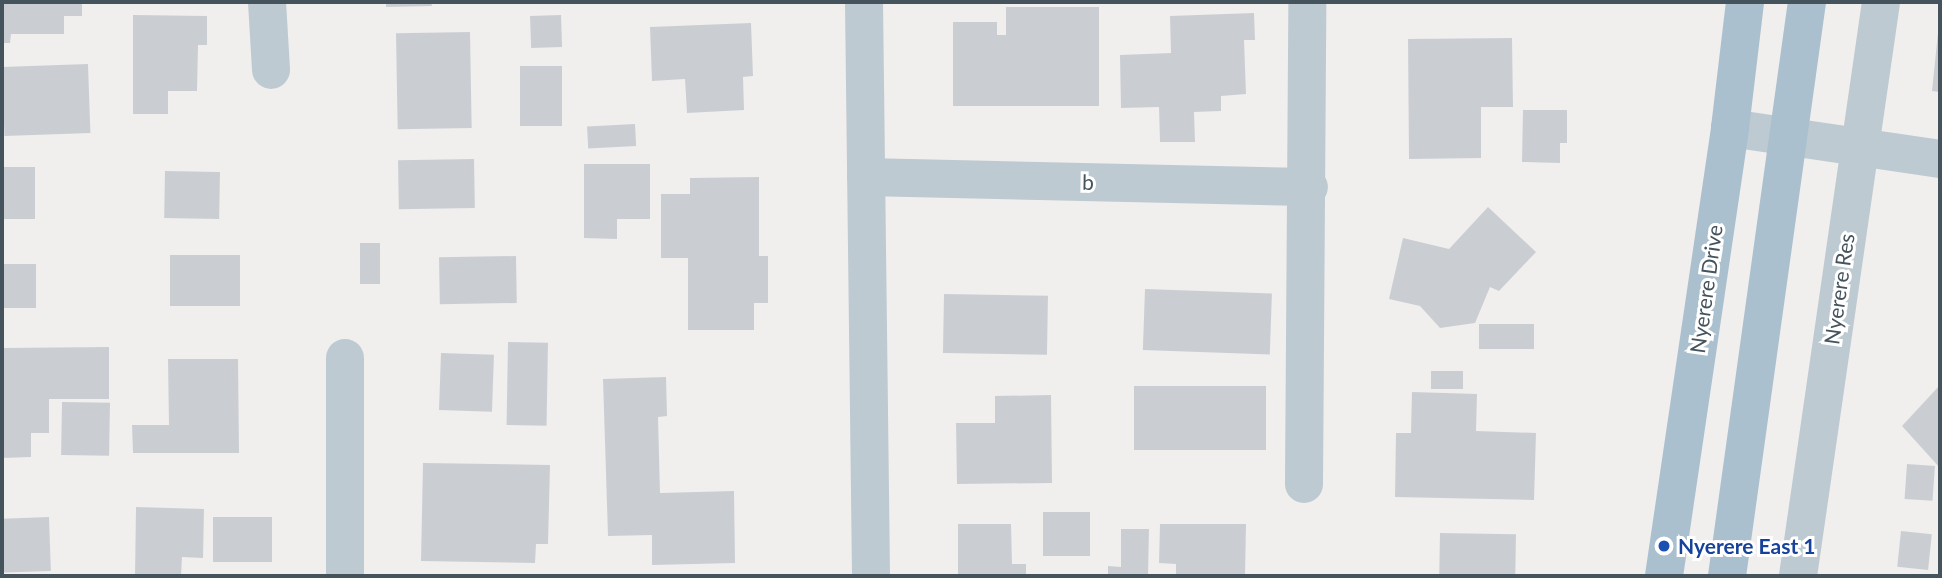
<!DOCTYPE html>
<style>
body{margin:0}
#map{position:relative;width:1942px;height:578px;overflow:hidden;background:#f1eeee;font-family:Lato,sans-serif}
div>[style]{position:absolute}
.building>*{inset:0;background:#caced3;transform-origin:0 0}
.minor>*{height:38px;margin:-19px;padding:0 19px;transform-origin:19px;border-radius:19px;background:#bdcad1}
.major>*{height:38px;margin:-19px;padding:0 19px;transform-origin:19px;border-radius:19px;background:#abc0cf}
.dots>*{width:19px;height:19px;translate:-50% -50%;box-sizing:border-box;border:4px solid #fff;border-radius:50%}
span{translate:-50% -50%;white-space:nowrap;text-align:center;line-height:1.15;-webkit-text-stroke:6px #fff;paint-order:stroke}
.street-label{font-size:21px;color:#45535d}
.transit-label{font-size:21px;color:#164399;font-weight:700}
.left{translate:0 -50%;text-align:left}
.frame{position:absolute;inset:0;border:4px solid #45535d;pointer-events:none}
</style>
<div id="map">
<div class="building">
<i style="clip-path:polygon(2px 2px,82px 2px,82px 16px,64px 16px,64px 34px,11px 34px,10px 43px,2px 43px)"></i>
<i style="clip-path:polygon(386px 2px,431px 2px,432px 6px,386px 7px)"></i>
<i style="clip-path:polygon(1006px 7px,1099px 7px,1099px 106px,953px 106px,953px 22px,997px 22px,997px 35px,1006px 35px)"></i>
<i style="clip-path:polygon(1254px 13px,1255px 40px,1244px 40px,1246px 94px,1221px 96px,1221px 111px,1194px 112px,1195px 142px,1160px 142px,1159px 107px,1121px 108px,1120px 55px,1171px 53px,1170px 16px)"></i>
<i style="clip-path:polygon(133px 15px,207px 16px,207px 45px,198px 45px,197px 91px,168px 91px,168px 114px,133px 114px)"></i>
<i style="left:561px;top:15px;width:32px;height:31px;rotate:88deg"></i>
<i style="clip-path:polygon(751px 23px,753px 76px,743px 77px,744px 110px,687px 113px,685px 79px,652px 81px,650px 27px)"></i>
<i style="left:470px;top:32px;width:96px;height:74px;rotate:89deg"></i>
<i style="clip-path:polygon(1938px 33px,1940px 33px,1940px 92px,1932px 91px)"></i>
<i style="clip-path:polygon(1512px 38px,1513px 107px,1481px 107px,1481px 158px,1409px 159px,1408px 39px)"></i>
<i style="left:88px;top:64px;width:69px;height:86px;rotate:88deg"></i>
<i style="left:520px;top:66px;width:42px;height:60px"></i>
<i style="clip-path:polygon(1523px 110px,1567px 110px,1567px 143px,1560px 143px,1560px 163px,1522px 162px)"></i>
<i style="left:635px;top:124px;width:22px;height:48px;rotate:87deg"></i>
<i style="left:474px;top:159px;width:49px;height:76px;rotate:89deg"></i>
<i style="clip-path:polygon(584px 164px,650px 164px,650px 219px,617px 219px,617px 239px,584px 238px)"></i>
<i style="left:2px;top:167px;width:33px;height:52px"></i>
<i style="left:165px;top:171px;width:55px;height:47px;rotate:1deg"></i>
<i style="clip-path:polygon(759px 177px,759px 256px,768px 256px,768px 303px,754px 303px,754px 330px,688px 330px,688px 258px,661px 258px,661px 194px,690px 194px,690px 178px)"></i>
<i style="clip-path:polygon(1488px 207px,1536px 252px,1499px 291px,1490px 287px,1475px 323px,1440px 328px,1420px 306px,1389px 299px,1403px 238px,1449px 249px)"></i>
<i style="left:360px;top:243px;width:20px;height:41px"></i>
<i style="left:240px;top:255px;width:51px;height:70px;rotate:90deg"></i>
<i style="left:516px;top:256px;width:47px;height:77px;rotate:89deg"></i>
<i style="left:2px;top:264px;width:34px;height:44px"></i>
<i style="left:1145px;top:289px;width:127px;height:61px;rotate:2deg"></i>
<i style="left:944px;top:294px;width:104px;height:59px;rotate:1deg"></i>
<i style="left:1479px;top:324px;width:55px;height:25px"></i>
<i style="left:508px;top:342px;width:40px;height:83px;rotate:1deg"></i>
<i style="clip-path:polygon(109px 347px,109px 399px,49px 399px,49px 433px,31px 433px,31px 457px,2px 458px,2px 348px)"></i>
<i style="left:441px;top:353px;width:53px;height:57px;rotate:2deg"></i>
<i style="clip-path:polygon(168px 359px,238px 359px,239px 453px,133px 453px,132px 425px,169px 425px)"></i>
<i style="left:1431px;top:371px;width:32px;height:18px"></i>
<i style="clip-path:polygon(666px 377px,667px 416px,658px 417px,660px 493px,734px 491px,735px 563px,652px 565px,652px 535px,608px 536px,603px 379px)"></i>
<i style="clip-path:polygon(1940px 385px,1940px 468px,1902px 426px)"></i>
<i style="left:1266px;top:386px;width:64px;height:132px;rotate:90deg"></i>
<i style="clip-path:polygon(1412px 392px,1477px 394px,1476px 431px,1536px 433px,1534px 500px,1395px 497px,1396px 433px,1411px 433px)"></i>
<i style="clip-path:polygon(1051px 395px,1052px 483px,957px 484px,956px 423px,995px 423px,995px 396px)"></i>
<i style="left:62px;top:402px;width:48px;height:53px;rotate:1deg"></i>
<i style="clip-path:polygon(423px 463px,550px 465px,548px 544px,536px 544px,535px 563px,421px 561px)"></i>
<i style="left:1907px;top:464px;width:28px;height:35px;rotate:4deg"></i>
<i style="clip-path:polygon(136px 507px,204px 509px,203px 558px,182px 557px,181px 576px,135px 576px)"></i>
<i style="left:1043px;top:512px;width:47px;height:44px"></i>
<i style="left:49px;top:517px;width:54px;height:47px;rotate:88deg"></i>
<i style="left:213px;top:517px;width:59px;height:45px"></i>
<i style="clip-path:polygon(958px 524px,1011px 524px,1012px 564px,1026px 564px,1026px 576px,958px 576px)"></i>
<i style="clip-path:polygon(1160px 524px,1246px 524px,1245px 576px,1176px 576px,1176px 564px,1159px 563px)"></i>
<i style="clip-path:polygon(1121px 529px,1149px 529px,1148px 576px,1108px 576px,1108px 566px,1121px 567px)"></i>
<i style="left:1901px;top:531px;width:31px;height:36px;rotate:6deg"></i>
<i style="left:1440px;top:533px;width:76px;height:43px;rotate:1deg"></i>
</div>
<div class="minor">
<i style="left:267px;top:2px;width:68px;rotate:86.6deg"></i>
<i style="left:864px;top:2px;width:574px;rotate:89.3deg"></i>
<i style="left:1730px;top:128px;width:212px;rotate:8.4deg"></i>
<i style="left:866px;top:177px;width:443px;rotate:1.3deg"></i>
<i style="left:345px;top:358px;width:218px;rotate:90deg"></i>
<i style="left:1304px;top:484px;width:482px;rotate:-89.6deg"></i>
<i style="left:1798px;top:576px;width:580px;rotate:-81.77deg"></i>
</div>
<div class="major">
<i style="left:1664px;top:576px;width:453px;rotate:-81.6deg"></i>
<i style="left:1730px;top:128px;width:127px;rotate:-83.2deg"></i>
<i style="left:1727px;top:576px;width:580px;rotate:-82.07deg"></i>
</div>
<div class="dots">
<i style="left:1664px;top:546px;background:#1a4fb4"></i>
</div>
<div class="street-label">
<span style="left:1088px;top:182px;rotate:1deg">b</span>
<span style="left:1706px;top:289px;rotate:-82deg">Nyerere Drive</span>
<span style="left:1839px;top:289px;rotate:-82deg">Nyerere Res</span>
</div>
<div class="transit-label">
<span class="left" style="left:1678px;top:546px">Nyerere East 1</span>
</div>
<div class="frame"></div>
</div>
